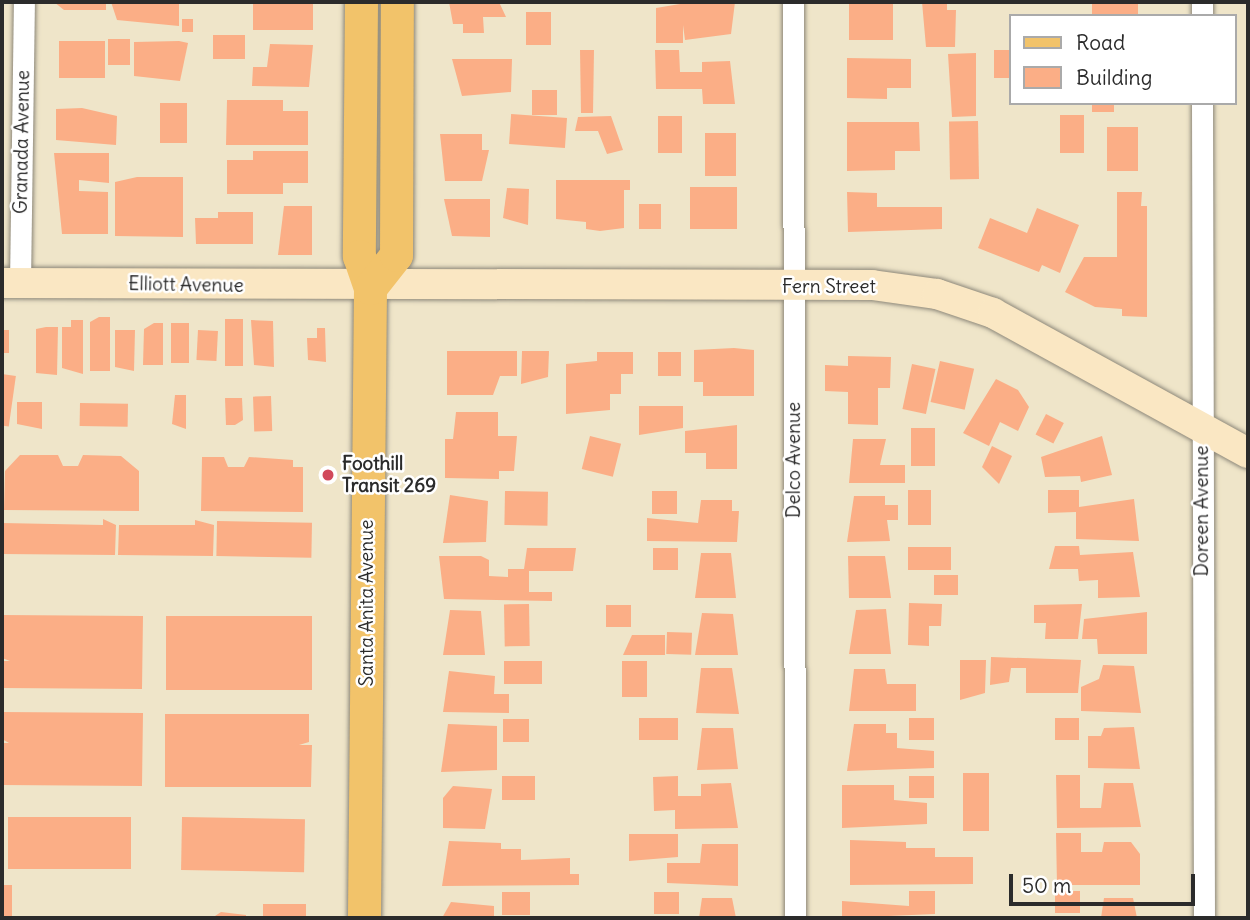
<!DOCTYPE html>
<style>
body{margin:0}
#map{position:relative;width:1250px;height:920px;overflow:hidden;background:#efe5c9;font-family:Delius,sans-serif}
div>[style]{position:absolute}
.building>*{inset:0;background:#fbae86;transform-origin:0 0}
.roads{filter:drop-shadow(0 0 2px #8d887a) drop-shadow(0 0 2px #8d887a)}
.street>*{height:21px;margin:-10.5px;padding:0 10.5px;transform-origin:10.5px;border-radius:10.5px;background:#fff}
.secondary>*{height:30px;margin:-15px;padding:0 15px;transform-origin:15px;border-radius:15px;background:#fae7c3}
.primary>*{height:33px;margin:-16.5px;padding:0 16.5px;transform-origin:16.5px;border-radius:16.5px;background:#f2c36a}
.dots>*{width:19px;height:19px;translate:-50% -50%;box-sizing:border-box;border:4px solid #fff;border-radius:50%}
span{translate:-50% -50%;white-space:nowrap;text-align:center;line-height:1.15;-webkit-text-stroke:5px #fff;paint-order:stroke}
.street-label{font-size:19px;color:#2b2b2b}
.poi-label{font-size:19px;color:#2b2b2b;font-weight:700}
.left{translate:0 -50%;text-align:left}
.frame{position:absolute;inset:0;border:4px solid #2b2b2b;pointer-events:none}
.legend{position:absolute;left:1009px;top:14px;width:228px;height:91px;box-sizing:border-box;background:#fff;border:2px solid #aaa;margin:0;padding:9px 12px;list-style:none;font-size:21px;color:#2b2b2b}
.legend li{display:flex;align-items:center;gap:14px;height:35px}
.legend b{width:35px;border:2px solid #aaa}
.scale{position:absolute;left:1009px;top:874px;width:186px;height:32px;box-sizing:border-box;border:4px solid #2b2b2b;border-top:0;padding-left:9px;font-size:21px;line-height:24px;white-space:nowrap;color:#2b2b2b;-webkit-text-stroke:5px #fff;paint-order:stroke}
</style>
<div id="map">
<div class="building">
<i style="clip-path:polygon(54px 2px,106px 2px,106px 10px,64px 10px)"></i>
<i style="clip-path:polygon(111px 2px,179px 2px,179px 26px,117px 20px)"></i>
<i style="left:253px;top:2px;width:60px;height:28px"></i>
<i style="clip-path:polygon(449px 2px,499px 2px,506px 17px,483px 17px,484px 33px,463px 33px,463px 24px,453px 24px)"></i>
<i style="clip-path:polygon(692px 2px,735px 2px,731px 34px,685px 40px,683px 25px,683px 43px,656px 43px,656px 8px)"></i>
<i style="left:849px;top:2px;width:44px;height:38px"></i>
<i style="clip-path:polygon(922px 2px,947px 2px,947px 10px,956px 10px,955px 47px,926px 47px)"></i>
<i style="left:1092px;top:2px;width:46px;height:14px"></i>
<i style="left:526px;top:12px;width:25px;height:33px"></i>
<i style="left:182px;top:19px;width:11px;height:13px"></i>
<i style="left:213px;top:35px;width:32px;height:24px"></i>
<i style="left:108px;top:39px;width:22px;height:26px"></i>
<i style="left:59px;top:41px;width:46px;height:37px"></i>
<i style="clip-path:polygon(179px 41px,188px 43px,180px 81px,134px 76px,134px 42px)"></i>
<i style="clip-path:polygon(270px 44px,313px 45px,309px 87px,252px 86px,253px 67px,267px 67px)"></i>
<i style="clip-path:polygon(580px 50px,594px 50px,593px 113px,581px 113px)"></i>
<i style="clip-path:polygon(655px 50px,679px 50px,680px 72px,702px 72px,702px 62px,730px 61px,735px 104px,703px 104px,702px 89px,656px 89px)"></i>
<i style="left:994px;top:50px;width:16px;height:28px"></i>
<i style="clip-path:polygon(976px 53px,976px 116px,952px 117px,948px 54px)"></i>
<i style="clip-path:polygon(847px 58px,911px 59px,911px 88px,887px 88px,887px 99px,847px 98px)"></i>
<i style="clip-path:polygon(452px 59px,512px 59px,511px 92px,462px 96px)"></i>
<i style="left:532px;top:90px;width:25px;height:25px"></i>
<i style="clip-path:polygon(227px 100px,283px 100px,283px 111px,308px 111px,308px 145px,226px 145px)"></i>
<i style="left:160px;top:103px;width:27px;height:40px"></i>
<i style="left:1092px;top:103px;width:22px;height:9px"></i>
<i style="clip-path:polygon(82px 108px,117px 116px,116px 145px,56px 140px,56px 109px)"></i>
<i style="left:1060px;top:115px;width:24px;height:38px"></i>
<i style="clip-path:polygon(611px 116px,623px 150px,607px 154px,598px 131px,575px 131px,578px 117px)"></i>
<i style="left:682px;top:116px;width:37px;height:24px;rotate:90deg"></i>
<i style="left:567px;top:118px;width:30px;height:56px;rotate:94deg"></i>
<i style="left:978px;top:121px;width:58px;height:29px;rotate:89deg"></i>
<i style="clip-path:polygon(847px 122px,919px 122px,920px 151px,895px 151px,895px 170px,847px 171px)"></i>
<i style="left:1107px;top:127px;width:31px;height:44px"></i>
<i style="left:705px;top:133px;width:31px;height:43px"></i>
<i style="clip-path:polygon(440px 134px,482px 134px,482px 150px,489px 150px,482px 181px,445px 181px)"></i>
<i style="clip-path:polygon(253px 151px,308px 151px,308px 183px,283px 183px,283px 194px,227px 194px,227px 160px,253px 160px)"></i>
<i style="clip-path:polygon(54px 153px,109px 153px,109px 183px,79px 180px,79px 191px,108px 192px,108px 234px,62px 234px)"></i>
<i style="clip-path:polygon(137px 177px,183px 177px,183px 237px,115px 236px,115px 182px)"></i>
<i style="clip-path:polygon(556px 180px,630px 180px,630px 190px,624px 190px,624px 228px,600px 231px,586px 229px,586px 222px,556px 219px)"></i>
<i style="left:690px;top:187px;width:47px;height:42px"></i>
<i style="clip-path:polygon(507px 188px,529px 189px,528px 225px,503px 218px)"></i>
<i style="clip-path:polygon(847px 192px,877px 193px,877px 207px,942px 207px,942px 229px,848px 232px)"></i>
<i style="clip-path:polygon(1117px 192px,1142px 192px,1141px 206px,1147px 206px,1147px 317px,1122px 316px,1122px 309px,1095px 307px,1065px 292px,1084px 257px,1117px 257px)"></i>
<i style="clip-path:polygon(444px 199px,490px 199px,490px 237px,452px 236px)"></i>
<i style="left:639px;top:204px;width:22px;height:25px"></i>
<i style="clip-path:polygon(284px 206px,312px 206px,312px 255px,278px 255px)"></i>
<i style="clip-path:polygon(1037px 208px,1079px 225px,1060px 273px,1042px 265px,1039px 272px,978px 248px,990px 218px,1027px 233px)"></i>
<i style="clip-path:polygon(218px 212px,253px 212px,253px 244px,196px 244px,195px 218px,218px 218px)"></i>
<i style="clip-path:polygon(99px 317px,110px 317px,110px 371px,90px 371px,90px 322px)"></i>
<i style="left:225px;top:319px;width:18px;height:47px"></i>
<i style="clip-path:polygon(71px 320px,83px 320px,83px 374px,62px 368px,62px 327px,71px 327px)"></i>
<i style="clip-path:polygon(251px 320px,273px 321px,274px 367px,254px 365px)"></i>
<i style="clip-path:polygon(154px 323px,163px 323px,163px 365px,143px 365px,144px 329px)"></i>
<i style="left:189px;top:323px;width:40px;height:18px;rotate:90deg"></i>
<i style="clip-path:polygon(46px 327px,58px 327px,57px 375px,36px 373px,36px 329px)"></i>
<i style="clip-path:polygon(317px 328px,325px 328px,326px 362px,308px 360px,307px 338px,317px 338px)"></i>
<i style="left:2px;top:330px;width:7px;height:23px"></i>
<i style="clip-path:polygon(115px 330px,135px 330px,134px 371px,115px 367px)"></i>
<i style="left:198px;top:330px;width:20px;height:30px;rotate:3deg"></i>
<i style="clip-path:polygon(734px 348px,754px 350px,754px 396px,703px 396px,703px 382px,694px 382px,694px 350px)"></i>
<i style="clip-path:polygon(447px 351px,517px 351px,517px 376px,500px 376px,493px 395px,447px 395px)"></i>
<i style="clip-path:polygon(522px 351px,549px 351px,548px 377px,521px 384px)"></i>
<i style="clip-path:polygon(597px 352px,633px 352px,633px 374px,621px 374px,621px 394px,610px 394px,610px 410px,566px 414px,566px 364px,597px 361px)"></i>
<i style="left:658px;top:352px;width:23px;height:24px"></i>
<i style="clip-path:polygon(848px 356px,891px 357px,890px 388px,878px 388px,878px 425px,848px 424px,848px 392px,825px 391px,825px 365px,848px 366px)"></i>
<i style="left:940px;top:361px;width:35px;height:42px;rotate:13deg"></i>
<i style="left:912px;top:364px;width:24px;height:46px;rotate:12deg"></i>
<i style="left:2px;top:374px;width:14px;height:51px;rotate:8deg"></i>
<i style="clip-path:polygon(996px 379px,1018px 390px,1029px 407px,1018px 431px,1000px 422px,989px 446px,963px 433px)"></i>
<i style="clip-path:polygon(175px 395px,186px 395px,186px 429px,172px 424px)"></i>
<i style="left:271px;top:396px;width:35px;height:18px;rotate:88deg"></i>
<i style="clip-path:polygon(225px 398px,242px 398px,243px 420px,235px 425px,226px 425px)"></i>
<i style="clip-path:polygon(17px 402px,42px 402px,42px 429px,17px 424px)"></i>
<i style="left:80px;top:403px;width:48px;height:23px;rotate:1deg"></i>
<i style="clip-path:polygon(639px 406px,683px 406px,683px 428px,639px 435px)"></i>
<i style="clip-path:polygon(456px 412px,498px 412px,498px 436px,517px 436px,514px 471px,499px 471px,499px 479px,445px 478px,445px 439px,453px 439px)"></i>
<i style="left:1046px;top:414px;width:20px;height:23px;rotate:27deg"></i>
<i style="clip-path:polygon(737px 425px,737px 469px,706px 469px,706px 453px,685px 453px,685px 431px)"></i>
<i style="left:911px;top:428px;width:24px;height:38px"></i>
<i style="left:590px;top:436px;width:32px;height:34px;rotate:14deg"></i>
<i style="clip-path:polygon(1102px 436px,1112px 475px,1081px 482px,1080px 476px,1045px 477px,1041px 457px)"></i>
<i style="clip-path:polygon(853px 439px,886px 439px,880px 465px,905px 465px,905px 483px,849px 483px)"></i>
<i style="clip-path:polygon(992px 446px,1012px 456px,999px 484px,982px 467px)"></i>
<i style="clip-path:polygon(20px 455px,58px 455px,63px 466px,78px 466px,83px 455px,121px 456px,139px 471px,139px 511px,4px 510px,5px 471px)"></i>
<i style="clip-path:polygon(202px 457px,224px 457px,228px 467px,244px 467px,249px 457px,293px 460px,293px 467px,303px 467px,303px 512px,201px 511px)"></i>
<i style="left:908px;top:490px;width:23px;height:35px"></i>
<i style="clip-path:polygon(1048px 490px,1079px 490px,1079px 507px,1134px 499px,1139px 541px,1076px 539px,1076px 512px,1048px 513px)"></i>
<i style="left:505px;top:491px;width:43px;height:34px;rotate:1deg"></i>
<i style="left:652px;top:491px;width:25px;height:23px"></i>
<i style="clip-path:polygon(450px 495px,488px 501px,486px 542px,443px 543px)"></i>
<i style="clip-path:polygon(854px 496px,885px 496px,885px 505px,898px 505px,898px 520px,887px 520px,890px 541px,847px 542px)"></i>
<i style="clip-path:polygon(701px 500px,732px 500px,732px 511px,739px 511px,737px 542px,647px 541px,647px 518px,698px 523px)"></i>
<i style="clip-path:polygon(103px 519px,116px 525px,115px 555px,2px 554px,2px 523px,103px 525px)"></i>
<i style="clip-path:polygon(195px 520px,214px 525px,213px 556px,118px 555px,119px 525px,195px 525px)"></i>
<i style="left:217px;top:521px;width:95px;height:35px;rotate:1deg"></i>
<i style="clip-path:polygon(1055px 546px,1079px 546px,1080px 555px,1133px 552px,1140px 597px,1098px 598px,1098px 580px,1079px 581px,1078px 569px,1049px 569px)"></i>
<i style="left:908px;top:547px;width:43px;height:23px"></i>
<i style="clip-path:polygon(527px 548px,576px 548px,573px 571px,529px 571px,529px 592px,552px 592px,552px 601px,444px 599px,439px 556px,481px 556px,489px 560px,489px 576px,508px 577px,508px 569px,524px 569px)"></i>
<i style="left:653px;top:548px;width:25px;height:22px"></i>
<i style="clip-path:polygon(701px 553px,731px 553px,736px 598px,695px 598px)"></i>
<i style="clip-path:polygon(848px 556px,885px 556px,891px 598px,849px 598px)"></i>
<i style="left:934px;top:575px;width:24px;height:20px"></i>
<i style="clip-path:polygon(909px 603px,942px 604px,941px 626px,929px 626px,929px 646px,908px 645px)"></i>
<i style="left:529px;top:604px;width:42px;height:25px;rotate:89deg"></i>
<i style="clip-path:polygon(1082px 604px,1078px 639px,1045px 639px,1046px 623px,1034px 623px,1034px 605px)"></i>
<i style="left:606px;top:605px;width:25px;height:22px"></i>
<i style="clip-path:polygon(886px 609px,891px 654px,849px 654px,856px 610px)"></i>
<i style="clip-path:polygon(450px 610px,481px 611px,485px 655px,443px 655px)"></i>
<i style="clip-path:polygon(1147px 612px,1147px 654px,1098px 654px,1097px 639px,1082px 639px,1084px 619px)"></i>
<i style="clip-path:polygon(702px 613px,733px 614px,738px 655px,695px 655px)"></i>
<i style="clip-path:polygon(2px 615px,143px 616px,142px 689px,2px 688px,2px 661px,10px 661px,2px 658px)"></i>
<i style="left:166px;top:616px;width:146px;height:74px"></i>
<i style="left:667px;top:632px;width:25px;height:22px;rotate:2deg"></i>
<i style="clip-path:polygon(632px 635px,665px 635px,665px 655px,623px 655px)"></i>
<i style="clip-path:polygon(991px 657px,1081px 660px,1078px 693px,1026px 693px,1026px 668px,1011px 668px,1009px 682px,990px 685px)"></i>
<i style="clip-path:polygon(960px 660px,986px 660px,985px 693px,960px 700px)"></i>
<i style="left:504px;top:661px;width:38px;height:23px"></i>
<i style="left:622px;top:661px;width:25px;height:36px"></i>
<i style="clip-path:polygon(1103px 665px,1134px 666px,1141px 713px,1081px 711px,1081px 687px,1099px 679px)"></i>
<i style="clip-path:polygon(701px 668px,732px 668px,739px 714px,696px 713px)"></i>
<i style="clip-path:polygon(854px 669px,885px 669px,887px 684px,916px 684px,916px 711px,849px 711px)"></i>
<i style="clip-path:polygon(449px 671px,495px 676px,494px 694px,509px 694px,509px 713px,443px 712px)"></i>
<i style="clip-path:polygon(2px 712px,143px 713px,142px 786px,2px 785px,2px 743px,9px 743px,2px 739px)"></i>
<i style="clip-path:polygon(165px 714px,309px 714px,309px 742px,299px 745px,312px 745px,311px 787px,165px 787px)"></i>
<i style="left:678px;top:718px;width:22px;height:39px;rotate:90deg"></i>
<i style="left:909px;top:718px;width:25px;height:22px"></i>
<i style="left:1055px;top:718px;width:24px;height:22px"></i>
<i style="left:503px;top:719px;width:26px;height:23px"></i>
<i style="clip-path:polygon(448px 724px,497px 726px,497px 770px,441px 772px)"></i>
<i style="clip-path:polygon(854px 724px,886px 724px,886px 733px,897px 733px,897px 748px,934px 751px,934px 768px,847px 771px)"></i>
<i style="clip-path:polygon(1134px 727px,1140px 769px,1088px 768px,1088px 736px,1101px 736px,1104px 728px)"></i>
<i style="clip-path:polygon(702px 728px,733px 728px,738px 769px,697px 770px)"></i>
<i style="left:963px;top:773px;width:26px;height:58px"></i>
<i style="clip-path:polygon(1056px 775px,1080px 775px,1080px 808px,1101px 808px,1104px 783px,1133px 783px,1141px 827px,1057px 828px)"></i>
<i style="left:502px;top:776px;width:33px;height:24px"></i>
<i style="clip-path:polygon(678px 776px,678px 796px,701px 796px,701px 784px,731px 783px,738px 828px,675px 829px,675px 810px,654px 811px,653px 777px)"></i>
<i style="left:909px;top:776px;width:25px;height:22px"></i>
<i style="clip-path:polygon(842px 785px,894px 785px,894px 800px,927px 803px,927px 824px,842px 828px)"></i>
<i style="clip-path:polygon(453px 786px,492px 789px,485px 829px,443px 828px,443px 798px)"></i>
<i style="left:8px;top:817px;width:123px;height:52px"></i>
<i style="left:182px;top:817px;width:123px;height:53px;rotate:1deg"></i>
<i style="clip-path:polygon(1056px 833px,1081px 833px,1081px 852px,1102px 852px,1104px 842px,1131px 842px,1140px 854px,1140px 885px,1057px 885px)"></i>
<i style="clip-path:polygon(629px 834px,678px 834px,678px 857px,629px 861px)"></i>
<i style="clip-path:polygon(850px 840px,906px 842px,906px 848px,935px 848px,935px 857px,973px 857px,973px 884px,850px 885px)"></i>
<i style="clip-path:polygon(449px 841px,501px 843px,501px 849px,521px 849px,521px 860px,570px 858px,570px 874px,579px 874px,579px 885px,442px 886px)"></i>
<i style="clip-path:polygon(738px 844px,738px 886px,667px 883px,667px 863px,700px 863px,702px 844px)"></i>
<i style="left:2px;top:885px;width:10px;height:33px"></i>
<i style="clip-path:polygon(909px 891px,935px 891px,935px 914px,842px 918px,842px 901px,909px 906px)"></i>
<i style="left:1055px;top:891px;width:25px;height:22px"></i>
<i style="left:502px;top:892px;width:28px;height:23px"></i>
<i style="left:654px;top:892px;width:25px;height:22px"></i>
<i style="clip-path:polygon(702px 898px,732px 898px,736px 918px,699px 918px)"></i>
<i style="clip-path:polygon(1104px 898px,1133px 898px,1137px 918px,1101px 918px)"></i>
<i style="clip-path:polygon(451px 902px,494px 906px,494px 918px,442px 918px)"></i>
<i style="left:263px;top:904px;width:43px;height:14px"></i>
<i style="clip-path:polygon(221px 912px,246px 915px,246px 918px,212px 918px)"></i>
</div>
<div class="roads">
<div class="street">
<i style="left:793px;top:2px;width:916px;rotate:89.87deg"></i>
<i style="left:1202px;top:2px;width:14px;rotate:90deg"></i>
<i style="left:1202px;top:103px;width:815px;rotate:89.86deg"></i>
<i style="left:20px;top:283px;width:281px;rotate:-89.2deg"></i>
</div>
<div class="secondary">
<i style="left:2px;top:283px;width:870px;rotate:0.13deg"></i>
<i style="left:872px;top:285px;width:66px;rotate:7.9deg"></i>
<i style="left:937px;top:294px;width:59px;rotate:18.7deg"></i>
<i style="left:993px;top:313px;width:291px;rotate:28.8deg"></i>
</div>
<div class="primary">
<i style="left:361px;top:2px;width:254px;rotate:90.5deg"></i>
<i style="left:359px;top:256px;width:34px;rotate:71deg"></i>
<i style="left:370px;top:288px;width:630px;rotate:90.55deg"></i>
<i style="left:370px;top:288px;width:42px;rotate:-51.8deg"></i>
<i style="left:396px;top:255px;width:253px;rotate:-89.8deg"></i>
</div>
</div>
<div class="dots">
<i style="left:328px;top:475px;background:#d1495b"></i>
</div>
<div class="street-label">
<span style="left:22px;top:142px;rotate:-89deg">Granada Avenue</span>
<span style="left:186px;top:285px;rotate:1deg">Elliott Avenue</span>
<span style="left:829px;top:287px">Fern Street</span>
<span style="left:794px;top:460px;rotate:-90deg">Delco Avenue</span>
<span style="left:1202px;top:511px;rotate:-90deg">Doreen Avenue</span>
<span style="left:367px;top:603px;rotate:-90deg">Santa Anita Avenue</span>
</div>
<div class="poi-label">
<span class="left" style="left:342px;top:475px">Foothill<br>Transit 269</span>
</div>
<div class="frame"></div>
<ul class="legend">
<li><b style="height:9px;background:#f2c36a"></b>Road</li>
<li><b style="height:19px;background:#fbae86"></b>Building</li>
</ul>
<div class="scale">50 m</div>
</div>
